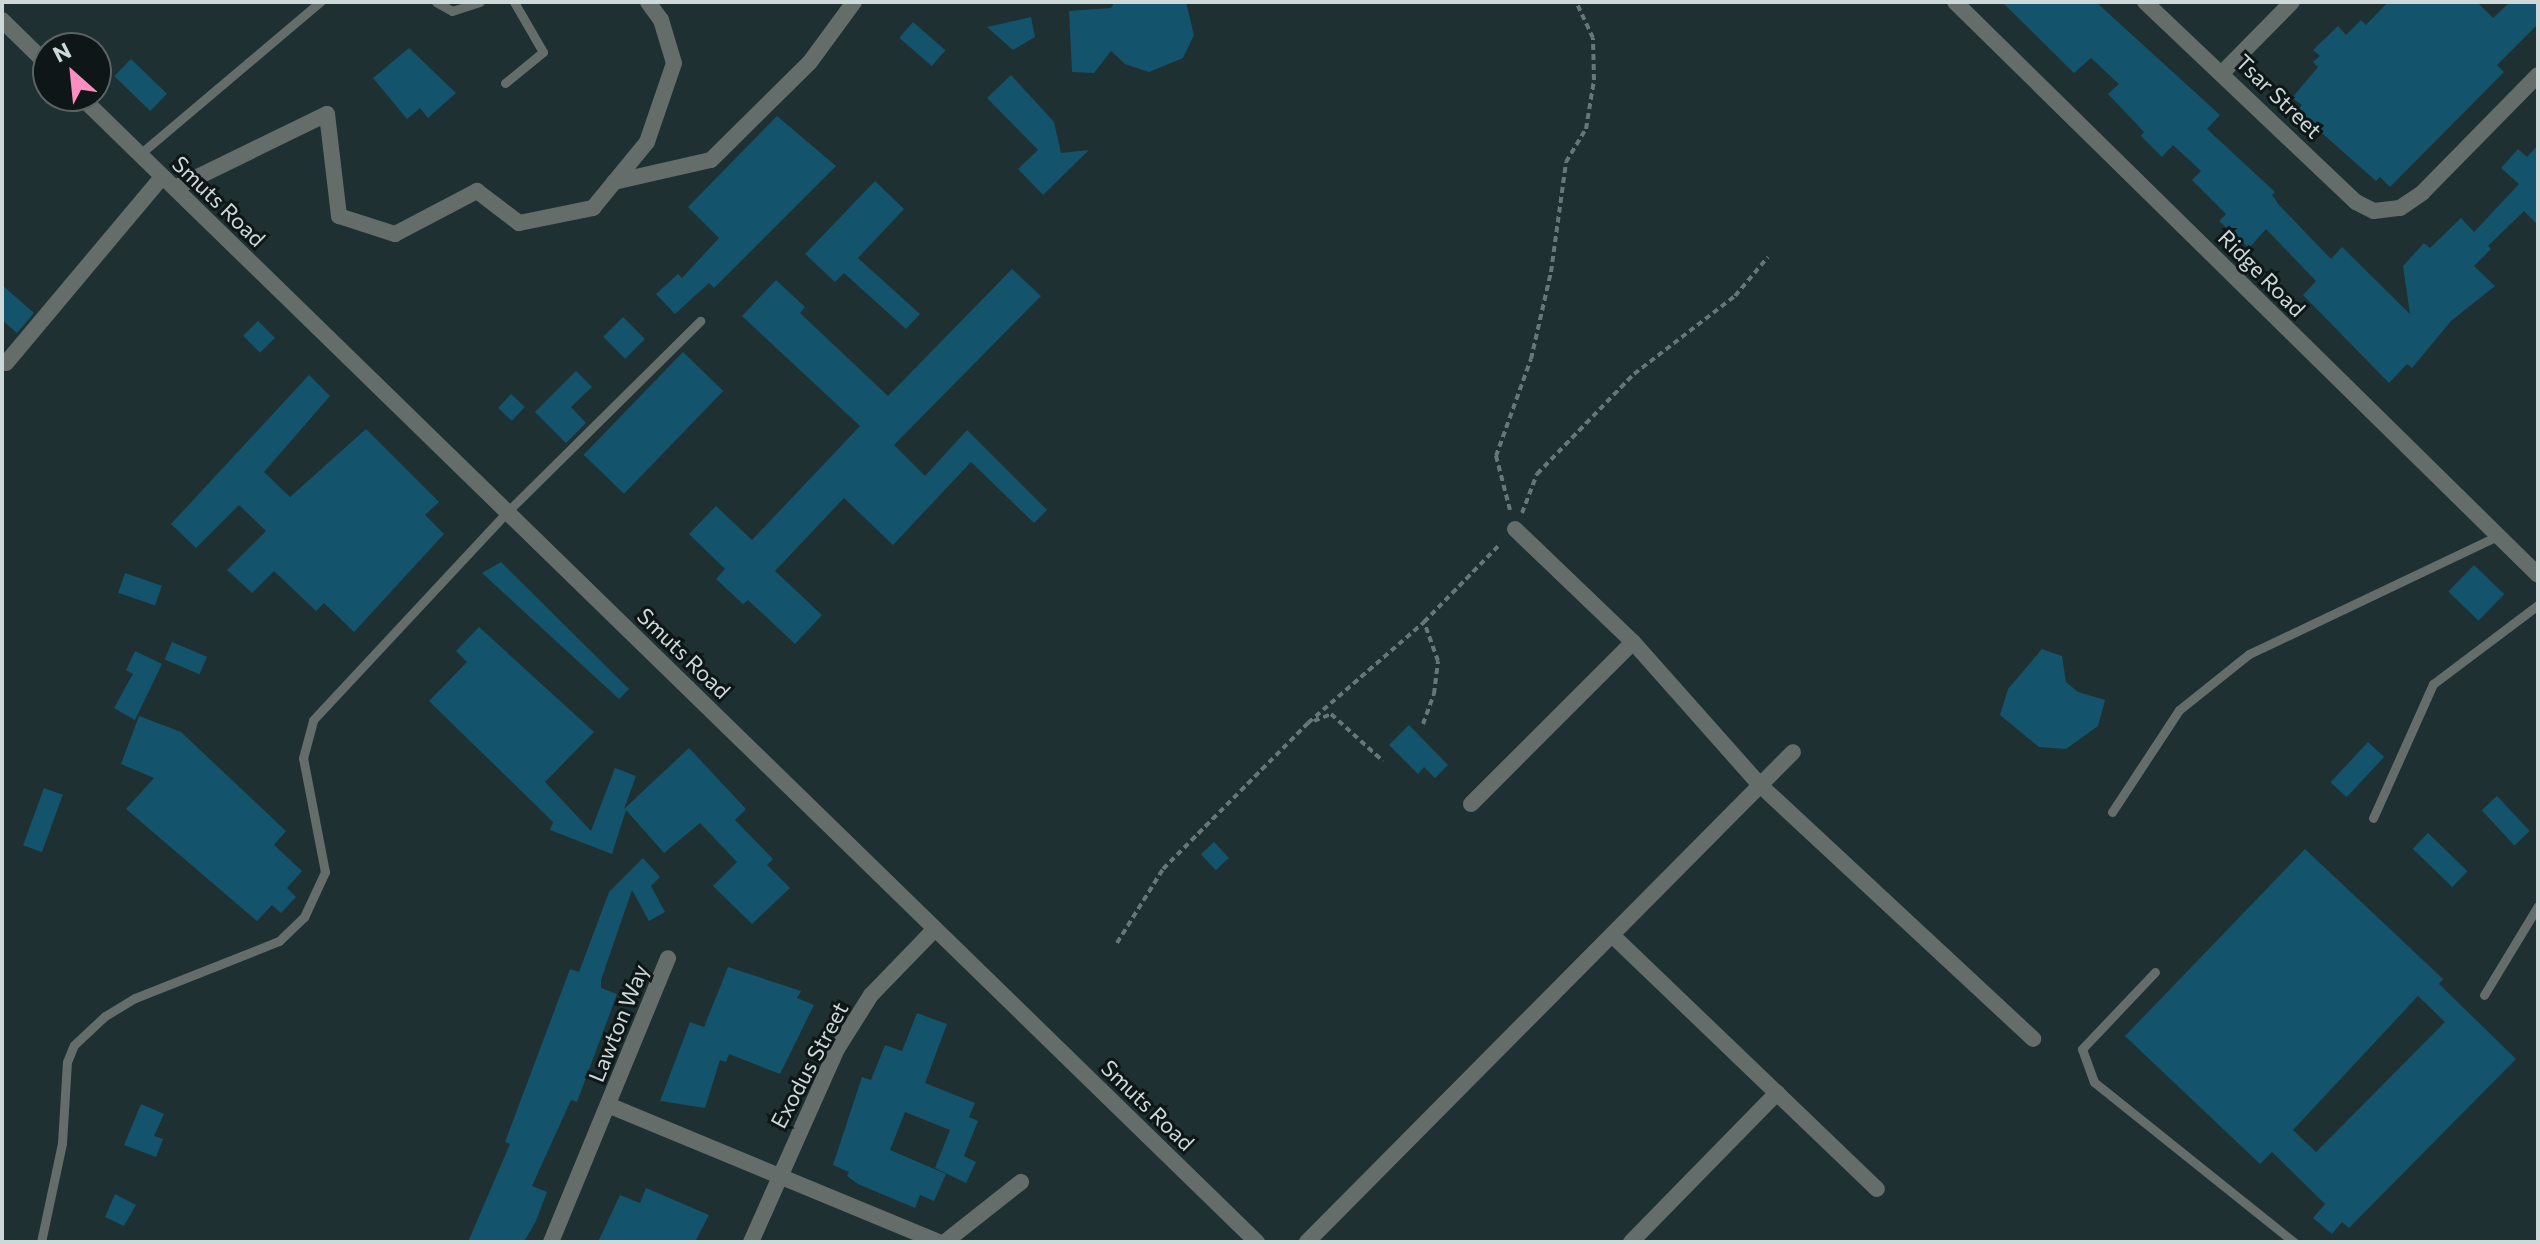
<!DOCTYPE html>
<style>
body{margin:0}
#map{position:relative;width:2540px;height:1244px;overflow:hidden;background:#1e3031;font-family:Commissioner,sans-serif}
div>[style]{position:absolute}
.building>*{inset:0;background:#14536c;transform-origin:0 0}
.path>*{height:4px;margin-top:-2px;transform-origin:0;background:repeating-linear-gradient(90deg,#677677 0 6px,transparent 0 10px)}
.lane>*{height:9px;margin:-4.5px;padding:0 4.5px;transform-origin:4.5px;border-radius:4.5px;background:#656d6a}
.street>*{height:16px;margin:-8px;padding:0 8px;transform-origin:8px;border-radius:8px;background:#656d6a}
span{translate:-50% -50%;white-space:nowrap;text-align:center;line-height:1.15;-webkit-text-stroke:6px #0e1617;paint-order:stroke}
.street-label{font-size:22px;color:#cdd8d9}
.frame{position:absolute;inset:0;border:4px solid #cdd8d9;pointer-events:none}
.north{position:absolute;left:32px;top:32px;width:80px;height:80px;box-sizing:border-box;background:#0e1617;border:2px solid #5a6465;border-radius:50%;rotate:333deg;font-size:22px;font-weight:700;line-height:32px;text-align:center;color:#cdd8d9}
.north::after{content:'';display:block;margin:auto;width:28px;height:36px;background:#fd8ec0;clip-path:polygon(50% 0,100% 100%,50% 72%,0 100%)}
</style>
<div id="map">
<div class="building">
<i style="clip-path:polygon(1115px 2px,1186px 2px,1194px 35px,1183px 58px,1149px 72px,1125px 64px,1111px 51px,1094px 73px,1072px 72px,1069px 11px,1111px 8px)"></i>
<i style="clip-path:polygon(2002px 2px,2096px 2px,2220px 115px,2207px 129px,2275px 192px,2272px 195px,2279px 205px,2331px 259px,2342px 247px,2410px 314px,2403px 266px,2424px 243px,2430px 248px,2461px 218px,2474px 232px,2519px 184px,2501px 168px,2518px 149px,2527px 157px,2538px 145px,2538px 225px,2524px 211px,2488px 246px,2491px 249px,2474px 266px,2495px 286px,2451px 321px,2412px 368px,2407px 364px,2389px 383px,2303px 295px,2316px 281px,2266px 229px,2249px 248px,2219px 221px,2226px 214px,2192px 180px,2201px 171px,2173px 145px,2162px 157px,2141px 136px,2144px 132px,2108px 94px,2119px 84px,2091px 58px,2074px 73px)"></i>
<i style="clip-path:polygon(2388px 2px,2477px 2px,2493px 18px,2510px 2px,2538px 2px,2538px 24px,2497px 65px,2504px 72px,2390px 187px,2380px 177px,2376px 181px,2297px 111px,2302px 105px,2292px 98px,2318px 67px,2313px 62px,2320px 56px,2313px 50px,2338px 26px,2346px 35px,2361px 20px,2366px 25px)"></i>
<i style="clip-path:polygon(1031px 17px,1035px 37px,1013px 50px,987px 27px)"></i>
<i style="left:913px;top:22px;width:43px;height:21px;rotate:41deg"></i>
<i style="clip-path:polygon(409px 48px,456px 93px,428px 118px,420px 108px,407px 119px,373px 78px)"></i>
<i style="left:131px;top:59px;width:50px;height:24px;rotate:44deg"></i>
<i style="clip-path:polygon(1011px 75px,1054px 122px,1061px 153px,1089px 150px,1043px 195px,1018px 169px,1038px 150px,987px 98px)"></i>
<i style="clip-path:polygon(777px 116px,836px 166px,714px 288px,709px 283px,675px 314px,656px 294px,678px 274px,682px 278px,719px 238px,688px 207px)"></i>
<i style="clip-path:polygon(875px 181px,904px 209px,858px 258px,920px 314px,906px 329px,844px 273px,835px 282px,805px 254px)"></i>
<i style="clip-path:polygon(1012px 269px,1041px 296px,894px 445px,925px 476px,967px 430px,1047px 510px,1034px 523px,971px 462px,893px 545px,844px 498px,775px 571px,822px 615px,795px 644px,748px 600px,743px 604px,716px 579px,725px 569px,689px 534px,716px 506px,752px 540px,860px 426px,742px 316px,776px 280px,805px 307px,800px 313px,888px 396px)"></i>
<i style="clip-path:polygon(2px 285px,34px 313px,17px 333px,2px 320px)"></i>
<i style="left:623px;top:317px;width:31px;height:28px;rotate:45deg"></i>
<i style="left:258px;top:321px;width:24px;height:21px;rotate:45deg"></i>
<i style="left:683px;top:352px;width:56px;height:143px;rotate:44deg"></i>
<i style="clip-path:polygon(576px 371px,592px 387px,571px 407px,586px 423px,566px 443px,535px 412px)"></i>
<i style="clip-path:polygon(309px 375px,330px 396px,264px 472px,290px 497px,366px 429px,439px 502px,425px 515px,444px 534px,354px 632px,324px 603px,316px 611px,274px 571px,252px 593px,227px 570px,266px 531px,239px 505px,196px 548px,171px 524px)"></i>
<i style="left:511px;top:394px;width:19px;height:19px;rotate:43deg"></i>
<i style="clip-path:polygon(501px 562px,629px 689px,619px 699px,482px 573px)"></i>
<i style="left:2474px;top:565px;width:42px;height:37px;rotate:44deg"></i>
<i style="left:125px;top:573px;width:39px;height:21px;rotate:19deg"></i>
<i style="clip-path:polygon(479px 627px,594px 732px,545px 782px,591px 831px,615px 768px,636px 776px,624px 809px,689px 748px,746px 809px,735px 820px,773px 859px,767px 865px,790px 888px,752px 924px,713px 886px,737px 862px,700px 823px,664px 853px,626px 810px,612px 854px,550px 830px,553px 822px,429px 701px,467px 662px,456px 651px)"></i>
<i style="left:172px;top:642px;width:38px;height:19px;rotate:23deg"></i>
<i style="clip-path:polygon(2042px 649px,2062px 656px,2066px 682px,2078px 692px,2105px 700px,2098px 726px,2066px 749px,2039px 747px,2000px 715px,2008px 689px)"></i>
<i style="clip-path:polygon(135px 651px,162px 664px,135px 720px,114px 708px,133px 674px,126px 670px)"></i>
<i style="clip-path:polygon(139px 716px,181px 732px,286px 831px,274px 845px,302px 871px,287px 888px,296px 897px,281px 913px,272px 905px,257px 921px,126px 809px,154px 778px,121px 764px)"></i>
<i style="clip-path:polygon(1409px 725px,1448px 765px,1435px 778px,1424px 767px,1418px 774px,1389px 745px)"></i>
<i style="left:2368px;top:742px;width:22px;height:55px;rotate:43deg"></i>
<i style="left:44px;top:788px;width:20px;height:61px;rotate:20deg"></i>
<i style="left:2497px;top:796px;width:48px;height:21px;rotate:47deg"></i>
<i style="left:2428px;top:833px;width:55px;height:22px;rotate:44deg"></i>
<i style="left:1214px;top:842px;width:22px;height:18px;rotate:47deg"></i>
<i style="clip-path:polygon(evenodd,2305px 849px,2443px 979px,2439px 984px,2516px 1059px,2349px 1228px,2342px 1222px,2332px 1234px,2313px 1218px,2325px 1204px,2272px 1152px,2260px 1164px,2125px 1036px,2305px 849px,2418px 996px,2445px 1022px,2316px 1152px,2293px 1130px,2418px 996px)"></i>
<i style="clip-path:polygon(643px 858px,660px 877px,651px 886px,665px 912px,649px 921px,632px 890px,601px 980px,601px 988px,617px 994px,577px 1102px,571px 1100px,532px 1186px,547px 1192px,536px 1221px,524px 1242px,468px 1242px,510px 1144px,505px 1142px,570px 969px,579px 972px,609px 892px)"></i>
<i style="clip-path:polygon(728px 967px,801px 991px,797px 998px,814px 1005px,780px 1074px,729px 1054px,726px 1062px,720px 1060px,705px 1108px,660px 1101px,690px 1022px,704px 1027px)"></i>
<i style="clip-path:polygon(917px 1013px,947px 1024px,925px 1083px,975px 1103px,969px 1117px,978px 1121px,964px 1156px,976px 1162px,966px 1183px,935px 1168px,950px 1130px,905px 1112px,890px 1150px,946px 1174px,934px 1201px,920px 1195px,915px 1208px,858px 1184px,847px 1176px,849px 1172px,833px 1165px,862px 1077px,871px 1080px,885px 1045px,902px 1051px)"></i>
<i style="clip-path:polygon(141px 1104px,164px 1114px,154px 1136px,163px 1139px,156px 1157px,124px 1145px)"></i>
<i style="clip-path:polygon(646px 1188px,709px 1215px,695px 1242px,598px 1242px,620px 1195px,640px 1203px)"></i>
<i style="clip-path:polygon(115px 1194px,136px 1205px,124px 1226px,105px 1217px)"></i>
</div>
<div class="path">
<i style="left:1510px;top:510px;width:56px;rotate:-104.5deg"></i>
<i style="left:1496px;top:456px;width:103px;rotate:-70.2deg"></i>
<i style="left:1531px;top:359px;width:89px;rotate:-77.1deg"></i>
<i style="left:1551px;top:272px;width:111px;rotate:-82.2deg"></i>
<i style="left:1566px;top:162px;width:39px;rotate:-59deg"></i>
<i style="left:1586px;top:129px;width:50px;rotate:-80.7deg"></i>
<i style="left:1594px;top:80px;width:42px;rotate:-91.4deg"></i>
<i style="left:1593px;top:38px;width:40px;rotate:-115deg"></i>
<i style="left:1522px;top:513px;width:42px;rotate:-69deg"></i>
<i style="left:1537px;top:474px;width:139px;rotate:-45.9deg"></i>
<i style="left:1634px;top:374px;width:128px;rotate:-37.7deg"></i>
<i style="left:1735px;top:296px;width:51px;rotate:-49.8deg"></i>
<i style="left:1314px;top:721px;width:18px;rotate:-22deg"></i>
<i style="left:1331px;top:714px;width:70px;rotate:42.1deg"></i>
<i style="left:1423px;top:724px;width:32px;rotate:-70deg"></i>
<i style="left:1434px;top:694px;width:33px;rotate:-83deg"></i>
<i style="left:1438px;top:661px;width:41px;rotate:-109.7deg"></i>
<i style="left:1117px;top:943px;width:87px;rotate:-58.1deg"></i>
<i style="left:1163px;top:869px;width:206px;rotate:-45.2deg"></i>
<i style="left:1308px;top:723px;width:154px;rotate:-41deg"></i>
<i style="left:1424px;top:622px;width:110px;rotate:-45.7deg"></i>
</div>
<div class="lane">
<i style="left:436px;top:2px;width:18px;rotate:29deg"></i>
<i style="left:452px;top:11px;width:29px;rotate:-18deg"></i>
<i style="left:505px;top:83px;width:49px;rotate:-39.2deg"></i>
<i style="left:543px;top:52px;width:58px;rotate:-120.1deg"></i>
<i style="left:140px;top:154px;width:236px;rotate:-40.2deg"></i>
<i style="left:2112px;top:812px;width:122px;rotate:-56.7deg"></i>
<i style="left:2179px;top:710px;width:90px;rotate:-38.7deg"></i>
<i style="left:2249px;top:654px;width:275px;rotate:-25.4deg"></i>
<i style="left:2373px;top:818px;width:147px;rotate:-65.9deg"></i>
<i style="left:2433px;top:684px;width:131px;rotate:-37deg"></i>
<i style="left:2155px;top:972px;width:106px;rotate:133.5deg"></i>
<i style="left:2082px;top:1049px;width:35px;rotate:70deg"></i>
<i style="left:2094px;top:1082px;width:256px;rotate:38.7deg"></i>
<i style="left:2484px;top:995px;width:104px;rotate:-58.8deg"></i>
<i style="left:41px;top:1242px;width:101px;rotate:-78deg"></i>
<i style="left:62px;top:1143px;width:81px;rotate:-86.5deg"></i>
<i style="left:67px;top:1062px;width:18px;rotate:-68deg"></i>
<i style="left:74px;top:1045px;width:42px;rotate:-43.1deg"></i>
<i style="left:105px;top:1016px;width:35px;rotate:-31deg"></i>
<i style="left:135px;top:998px;width:155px;rotate:-21.6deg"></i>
<i style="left:279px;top:941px;width:35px;rotate:-44deg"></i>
<i style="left:304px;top:917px;width:50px;rotate:-65deg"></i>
<i style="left:325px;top:872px;width:116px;rotate:-100.9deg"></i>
<i style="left:303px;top:758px;width:39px;rotate:-75deg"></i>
<i style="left:313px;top:720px;width:284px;rotate:-47deg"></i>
<i style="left:507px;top:512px;width:272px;rotate:-44.7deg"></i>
</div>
<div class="street">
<i style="left:1955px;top:2px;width:817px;rotate:44.5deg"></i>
<i style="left:2145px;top:2px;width:291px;rotate:43.5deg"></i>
<i style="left:2356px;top:202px;width:20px;rotate:27deg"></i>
<i style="left:2374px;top:211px;width:26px;rotate:-7deg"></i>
<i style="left:2400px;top:208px;width:27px;rotate:-34deg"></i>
<i style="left:2422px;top:193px;width:165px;rotate:-45.5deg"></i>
<i style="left:2px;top:20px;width:64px;rotate:44.4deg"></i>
<i style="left:2223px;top:72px;width:98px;rotate:-45.4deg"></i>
<i style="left:80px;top:96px;width:1643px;rotate:44.24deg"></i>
<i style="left:614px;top:182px;width:99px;rotate:-12.8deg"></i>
<i style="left:711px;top:160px;width:139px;rotate:-44.7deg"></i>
<i style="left:810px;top:62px;width:74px;rotate:-53.7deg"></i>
<i style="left:175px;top:188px;width:169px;rotate:-26deg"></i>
<i style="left:327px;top:114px;width:103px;rotate:83.3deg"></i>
<i style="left:339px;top:216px;width:59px;rotate:17.8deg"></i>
<i style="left:395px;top:234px;width:93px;rotate:-27.7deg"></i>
<i style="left:477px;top:191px;width:53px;rotate:37.3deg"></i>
<i style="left:519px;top:223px;width:76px;rotate:-11.5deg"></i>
<i style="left:593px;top:208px;width:85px;rotate:-50.7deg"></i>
<i style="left:647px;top:142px;width:83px;rotate:-71.1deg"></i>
<i style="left:674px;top:63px;width:45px;rotate:-106.8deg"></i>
<i style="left:661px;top:20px;width:22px;rotate:-126deg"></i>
<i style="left:6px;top:363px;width:243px;rotate:-50deg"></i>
<i style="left:1515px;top:529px;width:163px;rotate:43.8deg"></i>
<i style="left:1633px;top:642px;width:191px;rotate:48.4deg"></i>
<i style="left:1760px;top:785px;width:373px;rotate:42.9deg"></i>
<i style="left:1471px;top:804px;width:229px;rotate:-45deg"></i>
<i style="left:1612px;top:935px;width:367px;rotate:43.8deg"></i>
<i style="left:608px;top:1105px;width:357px;rotate:22.5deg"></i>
<i style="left:551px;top:1242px;width:307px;rotate:-67.6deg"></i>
<i style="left:751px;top:1242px;width:211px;rotate:-66deg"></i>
<i style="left:837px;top:1049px;width:64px;rotate:-57.8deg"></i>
<i style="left:871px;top:995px;width:92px;rotate:-45.9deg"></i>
<i style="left:945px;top:1242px;width:97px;rotate:-38.3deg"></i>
<i style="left:1307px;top:1242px;width:690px;rotate:-45.23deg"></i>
<i style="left:1631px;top:1242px;width:209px;rotate:-45.6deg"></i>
</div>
<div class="street-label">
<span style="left:2279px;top:96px;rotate:44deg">Tsar Street</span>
<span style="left:219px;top:201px;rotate:44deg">Smuts Road</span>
<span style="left:2262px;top:273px;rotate:45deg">Ridge Road</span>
<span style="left:684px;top:653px;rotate:44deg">Smuts Road</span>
<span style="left:618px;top:1023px;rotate:-68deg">Lawton Way</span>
<span style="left:809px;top:1065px;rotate:-62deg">Exodus Street</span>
<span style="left:1148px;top:1105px;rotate:44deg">Smuts Road</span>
</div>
<div class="frame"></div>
<div class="north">N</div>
</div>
